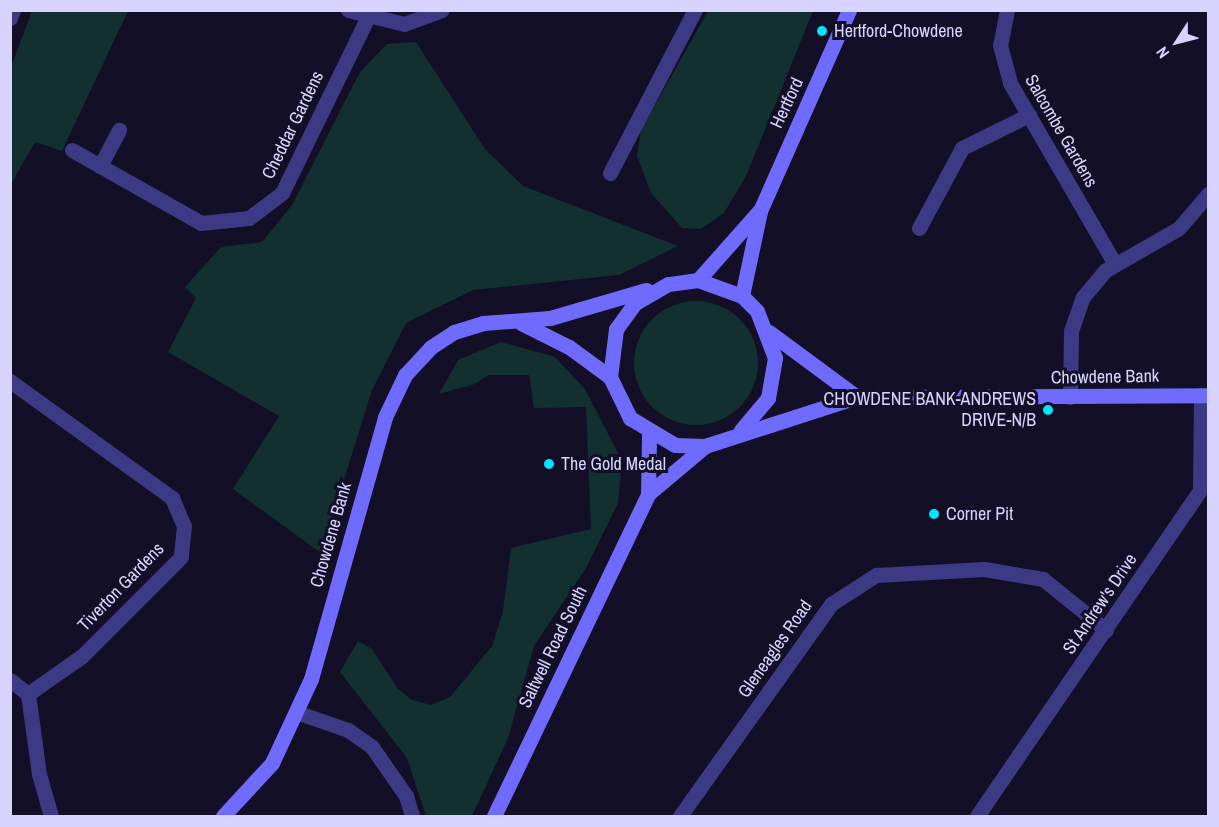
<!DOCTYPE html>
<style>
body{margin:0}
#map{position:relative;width:1219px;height:827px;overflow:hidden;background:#130f26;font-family:"Archivo Narrow",sans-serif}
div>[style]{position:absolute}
.green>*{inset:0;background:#12302f}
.round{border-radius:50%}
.street>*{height:15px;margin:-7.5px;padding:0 7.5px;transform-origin:7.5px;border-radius:7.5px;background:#3d3a85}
.secondary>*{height:15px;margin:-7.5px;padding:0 7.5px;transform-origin:7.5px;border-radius:7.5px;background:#6f6bff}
.dots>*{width:16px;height:16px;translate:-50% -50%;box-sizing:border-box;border:3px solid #130f26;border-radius:50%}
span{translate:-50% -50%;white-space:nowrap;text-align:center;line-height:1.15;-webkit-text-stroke:6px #130f26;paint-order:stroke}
.poi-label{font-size:18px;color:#d9d4ff}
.left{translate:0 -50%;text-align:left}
.right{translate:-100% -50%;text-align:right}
.street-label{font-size:18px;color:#d9d4ff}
.frame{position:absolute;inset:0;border:12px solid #d9d4ff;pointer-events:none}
.north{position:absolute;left:1147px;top:12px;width:60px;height:60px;-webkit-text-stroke:4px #130f26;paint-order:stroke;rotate:234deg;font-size:16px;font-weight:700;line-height:24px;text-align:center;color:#d9d4ff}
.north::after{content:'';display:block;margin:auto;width:21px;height:27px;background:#d9d4ff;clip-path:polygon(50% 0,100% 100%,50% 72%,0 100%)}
</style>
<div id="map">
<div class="green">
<i style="clip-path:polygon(32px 11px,128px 11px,62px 151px,35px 142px,11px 184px,11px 67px)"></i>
<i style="clip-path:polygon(708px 11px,813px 11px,747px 174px,724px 213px,701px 229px,682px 228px,651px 193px,637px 156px,641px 130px)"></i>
<i style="clip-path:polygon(416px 42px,485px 149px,523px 186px,678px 246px,619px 275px,473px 290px,406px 323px,372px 390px,321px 553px,233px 489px,279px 416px,168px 352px,196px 298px,185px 287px,221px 247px,262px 242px,292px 205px,360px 72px,387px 44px)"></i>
<i class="round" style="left:634px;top:301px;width:124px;height:124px"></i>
<i style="clip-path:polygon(501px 342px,555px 357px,585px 389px,622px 461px,618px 503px,586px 568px,534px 646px,508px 738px,472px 816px,426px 816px,407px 758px,340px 672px,358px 641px,372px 649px,398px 689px,412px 700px,431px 705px,450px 697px,492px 646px,503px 611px,511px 548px,591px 529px,586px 407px,534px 408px,529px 375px,488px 375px,475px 384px,439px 394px,458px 360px)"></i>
</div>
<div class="street">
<i style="left:348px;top:10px;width:58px;rotate:14deg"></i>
<i style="left:404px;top:24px;width:40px;rotate:-20.2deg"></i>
<i style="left:1007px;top:10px;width:36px;rotate:101deg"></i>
<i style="left:1000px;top:45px;width:39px;rotate:75deg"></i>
<i style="left:1010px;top:83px;width:209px;rotate:59.9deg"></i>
<i style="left:10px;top:18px;width:9px;rotate:-69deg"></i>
<i style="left:72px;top:150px;width:148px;rotate:29.5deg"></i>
<i style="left:201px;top:223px;width:48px;rotate:-5.9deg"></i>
<i style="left:249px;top:218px;width:41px;rotate:-37.1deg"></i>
<i style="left:282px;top:193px;width:194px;rotate:-64deg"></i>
<i style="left:100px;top:166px;width:41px;rotate:-62.2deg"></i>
<i style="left:610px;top:173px;width:184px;rotate:-62.5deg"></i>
<i style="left:919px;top:228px;width:91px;rotate:-61.7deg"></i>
<i style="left:962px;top:148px;width:75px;rotate:-26.2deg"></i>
<i style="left:10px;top:381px;width:200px;rotate:35.8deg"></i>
<i style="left:172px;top:498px;width:30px;rotate:67deg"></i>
<i style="left:184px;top:526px;width:31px;rotate:96deg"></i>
<i style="left:181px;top:557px;width:140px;rotate:135deg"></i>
<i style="left:82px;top:656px;width:66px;rotate:144.9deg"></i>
<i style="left:1070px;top:397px;width:66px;rotate:-89.1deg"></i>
<i style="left:1071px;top:331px;width:36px;rotate:-71deg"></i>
<i style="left:1083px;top:297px;width:35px;rotate:-50deg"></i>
<i style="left:1106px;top:270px;width:84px;rotate:-29.9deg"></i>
<i style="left:1179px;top:228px;width:45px;rotate:-49.5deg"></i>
<i style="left:10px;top:680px;width:23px;rotate:38deg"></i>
<i style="left:28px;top:694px;width:81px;rotate:82.2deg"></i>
<i style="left:39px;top:774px;width:44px;rotate:74.1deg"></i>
<i style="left:296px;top:712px;width:55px;rotate:19.1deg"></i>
<i style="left:348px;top:730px;width:29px;rotate:35deg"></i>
<i style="left:372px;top:747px;width:60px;rotate:55.2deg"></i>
<i style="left:406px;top:796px;width:21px;rotate:73deg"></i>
<i style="left:680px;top:816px;width:260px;rotate:-54.5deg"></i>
<i style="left:831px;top:604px;width:54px;rotate:-32.8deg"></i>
<i style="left:876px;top:575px;width:108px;rotate:-3.2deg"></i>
<i style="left:984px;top:569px;width:60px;rotate:9.6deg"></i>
<i style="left:1043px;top:579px;width:81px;rotate:39deg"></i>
<i style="left:977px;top:816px;width:395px;rotate:-55.6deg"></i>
<i style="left:1200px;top:490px;width:95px;rotate:-89.4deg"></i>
</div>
<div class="secondary">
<i style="left:698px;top:280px;width:92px;rotate:-48.5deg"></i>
<i style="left:742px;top:296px;width:87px;rotate:-78deg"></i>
<i style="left:760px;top:211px;width:220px;rotate:-66.1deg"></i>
<i style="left:521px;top:323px;width:54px;rotate:26.6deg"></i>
<i style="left:569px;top:347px;width:51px;rotate:36.2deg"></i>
<i style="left:769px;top:332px;width:109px;rotate:36.5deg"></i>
<i style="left:741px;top:430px;width:42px;rotate:-49.8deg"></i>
<i style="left:768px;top:398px;width:41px;rotate:-80.1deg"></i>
<i style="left:775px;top:358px;width:50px;rotate:-111deg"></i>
<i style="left:757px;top:311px;width:21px;rotate:-135deg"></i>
<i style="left:742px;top:296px;width:47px;rotate:-160deg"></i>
<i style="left:698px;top:280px;width:30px;rotate:172deg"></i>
<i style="left:668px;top:284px;width:38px;rotate:150deg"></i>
<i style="left:635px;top:303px;width:32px;rotate:126deg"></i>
<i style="left:616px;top:329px;width:48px;rotate:97.1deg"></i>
<i style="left:610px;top:377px;width:46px;rotate:64deg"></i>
<i style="left:630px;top:418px;width:52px;rotate:31deg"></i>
<i style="left:675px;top:445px;width:30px;rotate:2deg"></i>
<i style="left:705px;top:446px;width:160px;rotate:-17.9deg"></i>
<i style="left:857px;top:397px;width:351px;rotate:-0.3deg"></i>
<i style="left:648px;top:494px;width:60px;rotate:-89deg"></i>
<i style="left:223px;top:816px;width:72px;rotate:-47.2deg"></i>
<i style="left:272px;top:763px;width:93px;rotate:-65.1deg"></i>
<i style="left:311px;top:679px;width:272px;rotate:-74.2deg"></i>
<i style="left:385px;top:417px;width:47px;rotate:-64.5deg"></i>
<i style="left:405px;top:375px;width:38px;rotate:-47deg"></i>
<i style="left:431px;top:347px;width:27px;rotate:-33deg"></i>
<i style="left:454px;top:332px;width:30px;rotate:-17deg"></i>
<i style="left:483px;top:323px;width:67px;rotate:-4.3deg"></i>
<i style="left:550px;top:318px;width:100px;rotate:-16.3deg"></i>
<i style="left:494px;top:816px;width:357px;rotate:-64.4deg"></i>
<i style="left:648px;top:494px;width:75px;rotate:-40.1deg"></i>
</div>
<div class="dots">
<i style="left:822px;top:31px;background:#00e5ff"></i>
<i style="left:1048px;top:410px;background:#00e5ff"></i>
<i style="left:549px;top:464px;background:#00e5ff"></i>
<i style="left:934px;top:514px;background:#00e5ff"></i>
</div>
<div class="poi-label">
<span class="left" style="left:834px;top:31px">Hertford-Chowdene</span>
<span class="right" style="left:1036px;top:410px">CHOWDENE BANK-ANDREWS<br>DRIVE-N/B</span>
<span class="left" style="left:561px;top:464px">The Gold Medal</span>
<span class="left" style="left:946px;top:514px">Corner Pit</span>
</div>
<div class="street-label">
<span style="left:787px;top:103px;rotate:-65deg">Hertford</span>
<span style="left:293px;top:125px;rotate:-64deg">Cheddar Gardens</span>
<span style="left:1061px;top:131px;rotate:60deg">Salcombe Gardens</span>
<span style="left:1105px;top:377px;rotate:-1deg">Chowdene Bank</span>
<span style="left:331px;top:535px;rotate:-74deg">Chowdene Bank</span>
<span style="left:121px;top:587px;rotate:-46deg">Tiverton Gardens</span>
<span style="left:1100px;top:604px;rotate:-56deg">St Andrew's Drive</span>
<span style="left:553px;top:647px;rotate:-64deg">Saltwell Road South</span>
<span style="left:775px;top:649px;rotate:-55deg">Gleneagles Road</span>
</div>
<div class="frame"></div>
<div class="north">N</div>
</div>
